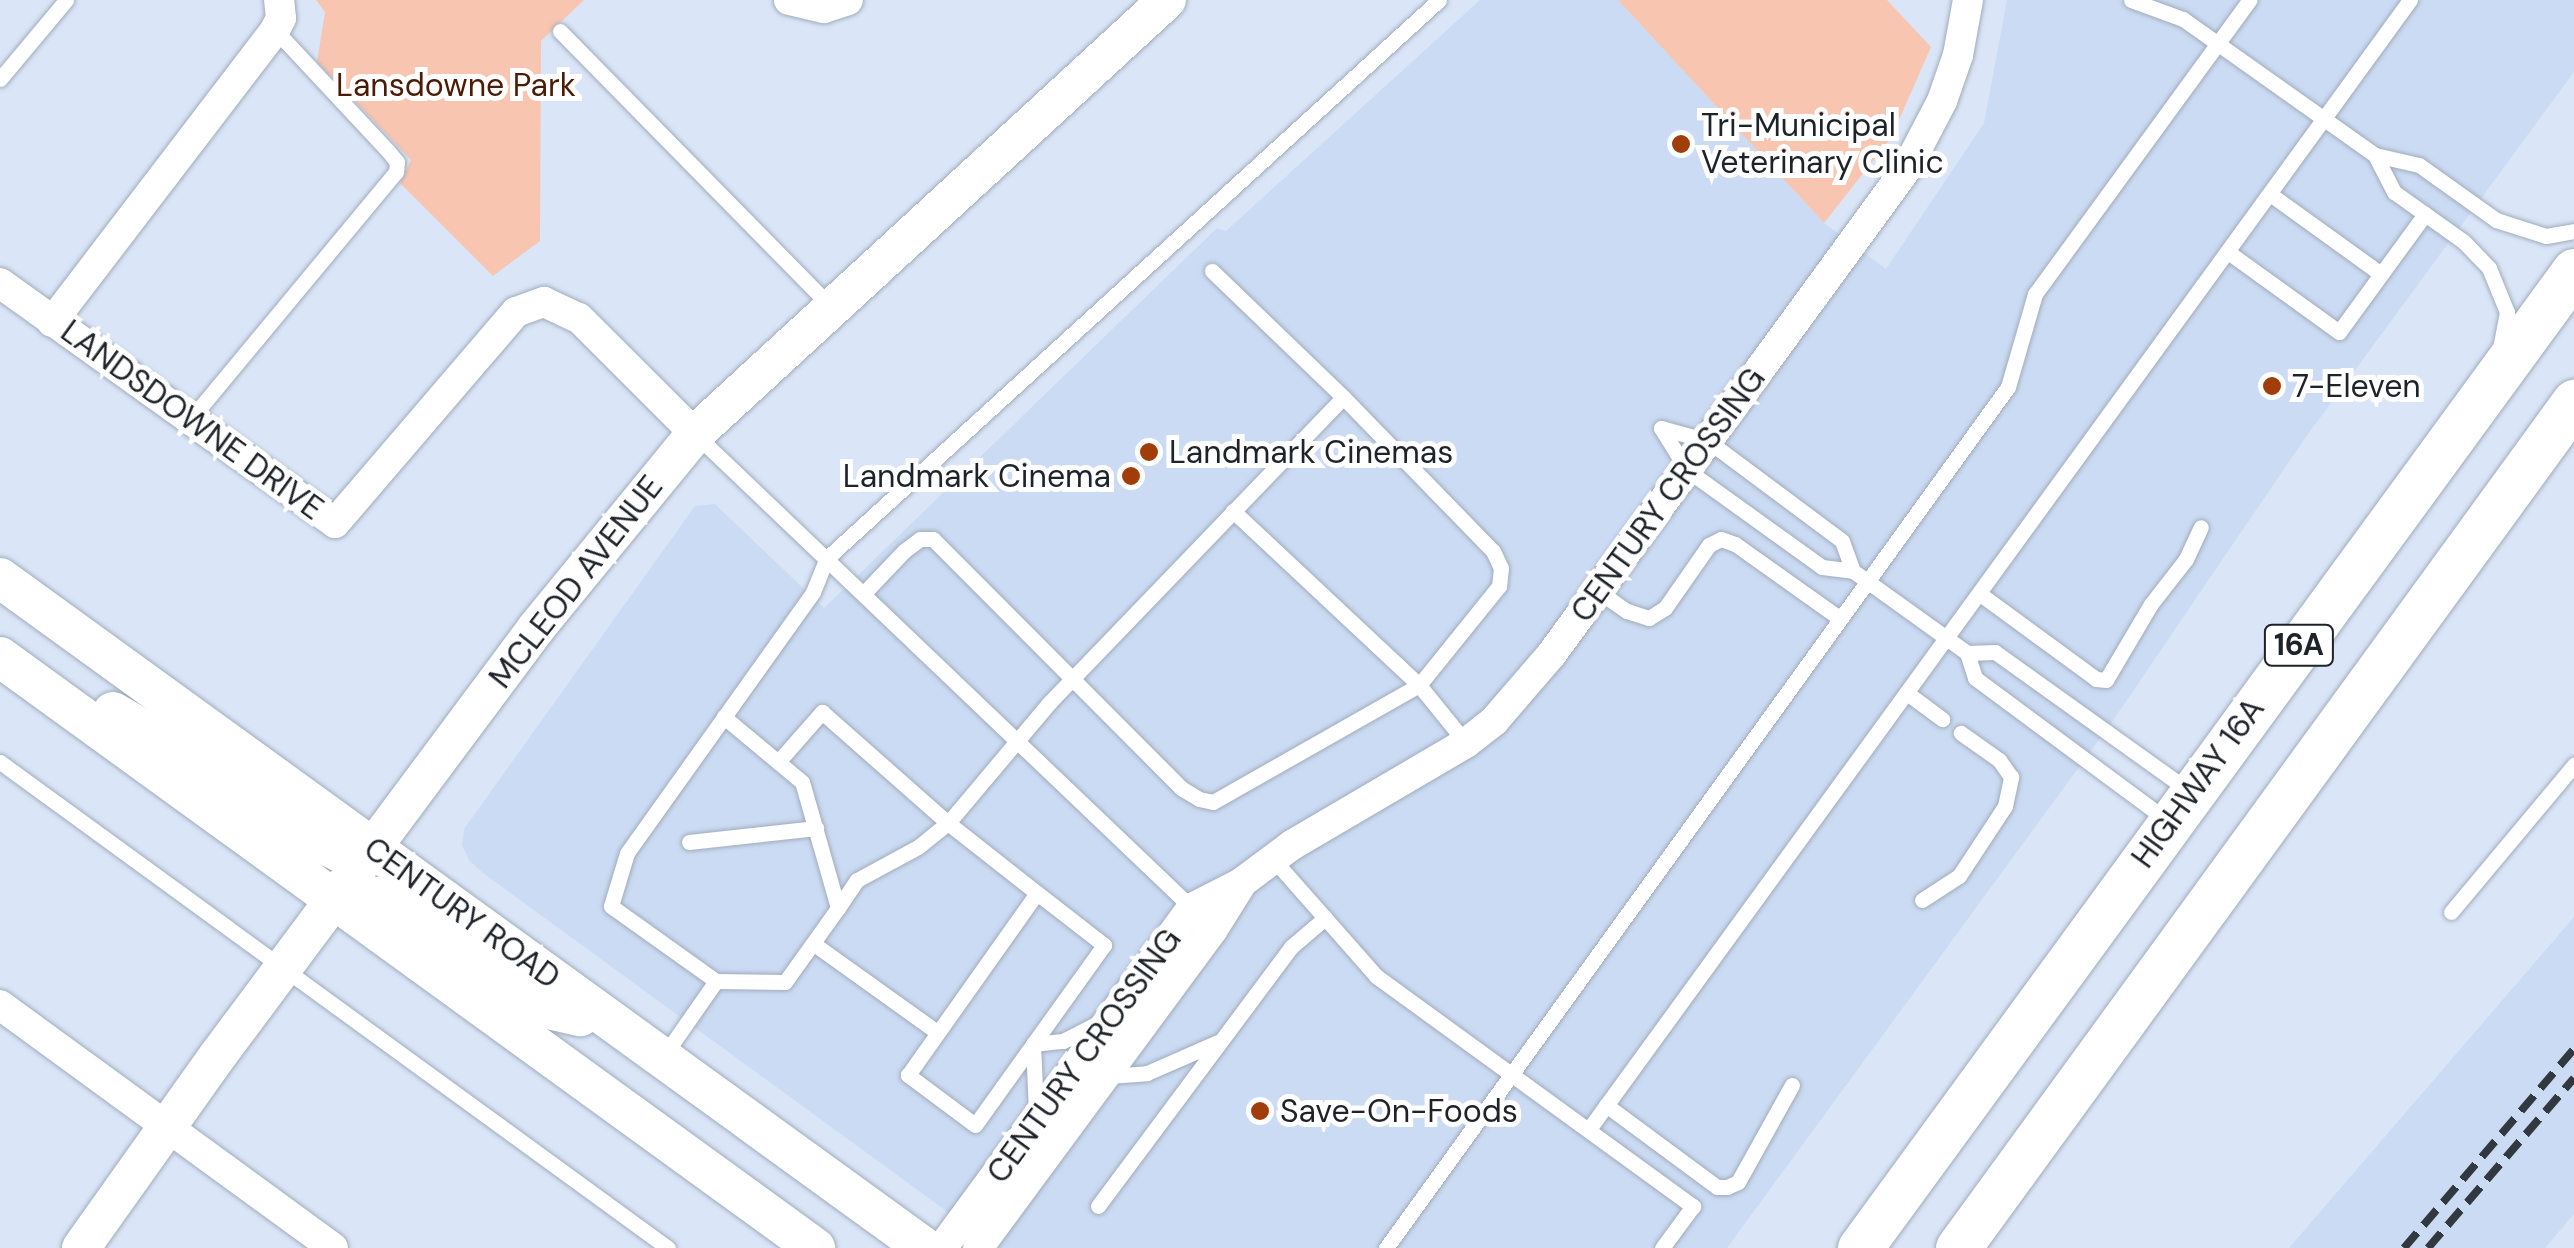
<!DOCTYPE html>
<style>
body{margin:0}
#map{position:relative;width:2574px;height:1248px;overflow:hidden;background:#dae6f7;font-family:"DM Sans",sans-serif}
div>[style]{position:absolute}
.built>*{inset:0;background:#cbdbf3}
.green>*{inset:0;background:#f8c5b1}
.roads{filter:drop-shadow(0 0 2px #a0acbc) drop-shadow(0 0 2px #a0acbc)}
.service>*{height:15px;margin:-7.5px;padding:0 7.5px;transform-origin:7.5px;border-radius:7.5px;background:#fff}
.minor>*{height:30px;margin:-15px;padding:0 15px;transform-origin:15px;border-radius:15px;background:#fff}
.tertiary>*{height:38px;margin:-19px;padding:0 19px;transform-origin:19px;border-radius:19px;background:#fff}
.secondary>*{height:40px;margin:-20px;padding:0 20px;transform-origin:20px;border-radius:20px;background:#fff}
.primary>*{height:45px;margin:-22.5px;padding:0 22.5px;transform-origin:22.5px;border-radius:22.5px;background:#fff}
.rail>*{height:8px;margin-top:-4px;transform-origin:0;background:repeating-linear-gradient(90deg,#32383f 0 20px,transparent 0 30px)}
.dots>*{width:28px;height:28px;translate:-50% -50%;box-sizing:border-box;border:5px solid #fff;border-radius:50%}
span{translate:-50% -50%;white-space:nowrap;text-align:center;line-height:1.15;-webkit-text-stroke:10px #fff;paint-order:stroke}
.shield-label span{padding:2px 8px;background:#fff;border:2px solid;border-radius:8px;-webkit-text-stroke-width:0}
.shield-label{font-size:30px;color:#1e2329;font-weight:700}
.park-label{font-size:32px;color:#4b1b05}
.poi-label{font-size:32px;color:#1e2329}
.left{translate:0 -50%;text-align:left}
.right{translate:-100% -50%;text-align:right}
.street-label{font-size:32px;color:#1e2329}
</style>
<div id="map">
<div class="built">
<i style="clip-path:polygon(1480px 0,1618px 0,1824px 223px,1886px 269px,1984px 123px,2007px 0,2574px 0,2574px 72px,2303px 441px,2112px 722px,1727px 1248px,997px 1248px,483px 873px,469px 860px,462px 845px,464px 829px,695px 506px,715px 504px,824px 608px,1217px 228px,1226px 231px)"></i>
<i style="clip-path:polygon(2574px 917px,2574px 1214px,2545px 1248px,2289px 1248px)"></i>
</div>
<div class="green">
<i style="clip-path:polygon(316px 0,584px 0,541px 41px,540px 241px,493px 276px,400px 183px,411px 160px,317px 62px,325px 12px)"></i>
<i style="clip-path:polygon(1618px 0,1887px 0,1931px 47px,1891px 138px,1824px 223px)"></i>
</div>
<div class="roads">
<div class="service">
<i style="left:2131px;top:0;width:55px;rotate:20.1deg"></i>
<i style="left:2183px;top:19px;width:235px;rotate:35.3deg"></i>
<i style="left:2375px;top:155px;width:45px;rotate:12.8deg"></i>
<i style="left:2419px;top:165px;width:95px;rotate:35.5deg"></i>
<i style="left:2496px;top:220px;width:52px;rotate:17.7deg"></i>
<i style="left:2546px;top:236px;width:28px;rotate:-10deg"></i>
<i style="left:560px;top:31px;width:385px;rotate:45.5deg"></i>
<i style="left:0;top:79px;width:103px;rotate:-50.1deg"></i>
<i style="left:2375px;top:155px;width:42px;rotate:62.8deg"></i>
<i style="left:2394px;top:192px;width:86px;rotate:35.5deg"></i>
<i style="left:2464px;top:242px;width:36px;rotate:46deg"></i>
<i style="left:2489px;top:268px;width:48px;rotate:67.8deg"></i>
<i style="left:2507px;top:312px;width:36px;rotate:101deg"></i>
<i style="left:2270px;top:194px;width:137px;rotate:35.8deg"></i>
<i style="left:2228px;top:252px;width:137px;rotate:35.8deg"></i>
<i style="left:2339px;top:332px;width:146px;rotate:-53.9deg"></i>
<i style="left:1343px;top:397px;width:215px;rotate:45.8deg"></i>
<i style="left:1493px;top:551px;width:19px;rotate:65deg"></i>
<i style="left:1501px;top:568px;width:18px;rotate:96deg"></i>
<i style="left:1499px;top:586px;width:127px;rotate:128.9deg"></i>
<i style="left:1419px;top:685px;width:75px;rotate:51deg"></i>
<i style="left:189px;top:421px;width:324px;rotate:-50.3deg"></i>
<i style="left:396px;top:172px;width:10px;rotate:-84deg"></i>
<i style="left:397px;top:162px;width:14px;rotate:-129deg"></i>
<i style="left:388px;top:151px;width:166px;rotate:-133deg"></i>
<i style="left:1661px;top:428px;width:49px;rotate:58.2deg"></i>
<i style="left:1687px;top:470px;width:166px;rotate:35.7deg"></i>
<i style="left:1822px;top:567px;width:31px;rotate:7deg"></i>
<i style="left:1853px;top:571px;width:140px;rotate:35.7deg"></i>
<i style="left:1967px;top:653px;width:28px;rotate:-2deg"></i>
<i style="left:1995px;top:652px;width:237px;rotate:35.6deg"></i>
<i style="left:1661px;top:428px;width:49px;rotate:15.5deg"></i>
<i style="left:1708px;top:441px;width:167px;rotate:36.7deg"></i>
<i style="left:1842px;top:541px;width:32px;rotate:70deg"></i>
<i style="left:695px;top:434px;width:692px;rotate:43.65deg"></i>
<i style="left:1598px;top:591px;width:35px;rotate:35deg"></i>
<i style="left:1627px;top:611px;width:23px;rotate:18deg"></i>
<i style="left:1649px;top:618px;width:19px;rotate:-32deg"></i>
<i style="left:1665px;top:608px;width:77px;rotate:-55.1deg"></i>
<i style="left:1709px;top:545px;width:13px;rotate:-27deg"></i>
<i style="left:1721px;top:539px;width:15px;rotate:20deg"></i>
<i style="left:1735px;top:544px;width:128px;rotate:35.4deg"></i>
<i style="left:864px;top:593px;width:58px;rotate:-46.4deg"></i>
<i style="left:904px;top:551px;width:20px;rotate:-37deg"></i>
<i style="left:920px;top:539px;width:13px"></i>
<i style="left:933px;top:539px;width:351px;rotate:45.1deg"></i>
<i style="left:1181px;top:788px;width:21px;rotate:31deg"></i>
<i style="left:1199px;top:799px;width:14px;rotate:12deg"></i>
<i style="left:1213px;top:802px;width:237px;rotate:-29.6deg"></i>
<i style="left:1419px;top:685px;width:255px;rotate:-136.9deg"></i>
<i style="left:1980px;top:594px;width:144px;rotate:36.2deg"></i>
<i style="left:2096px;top:679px;width:10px;rotate:6deg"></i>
<i style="left:2106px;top:680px;width:88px;rotate:-59.4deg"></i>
<i style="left:2151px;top:604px;width:57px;rotate:-52.1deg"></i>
<i style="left:2186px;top:559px;width:35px;rotate:-65deg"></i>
<i style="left:1967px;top:653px;width:26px;rotate:72deg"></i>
<i style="left:1975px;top:678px;width:239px;rotate:36.5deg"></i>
<i style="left:1907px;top:693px;width:44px;rotate:36.6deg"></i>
<i style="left:0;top:762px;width:826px;rotate:36.04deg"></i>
<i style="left:778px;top:762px;width:67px;rotate:-48.7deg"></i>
<i style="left:822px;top:712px;width:168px;rotate:41.4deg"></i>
<i style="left:948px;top:823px;width:113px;rotate:38.2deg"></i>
<i style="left:1037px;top:893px;width:85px;rotate:37.8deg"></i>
<i style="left:1104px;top:945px;width:221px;rotate:125.6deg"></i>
<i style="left:975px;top:1125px;width:84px;rotate:-143.3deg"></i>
<i style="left:908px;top:1075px;width:223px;rotate:-54.7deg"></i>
<i style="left:689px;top:842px;width:128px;rotate:-6.3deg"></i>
<i style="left:1273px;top:859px;width:156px;rotate:48.6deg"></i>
<i style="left:1376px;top:976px;width:392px;rotate:36deg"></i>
<i style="left:1693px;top:1206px;width:52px;rotate:126.4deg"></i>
<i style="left:1922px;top:900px;width:44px;rotate:-33deg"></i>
<i style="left:1959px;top:876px;width:84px;rotate:-56.7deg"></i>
<i style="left:2005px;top:806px;width:30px;rotate:-78deg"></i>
<i style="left:2011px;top:777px;width:21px;rotate:-125deg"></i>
<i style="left:1999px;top:760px;width:47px;rotate:-144.6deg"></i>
<i style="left:838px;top:908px;width:34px;rotate:-56deg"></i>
<i style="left:857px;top:880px;width:69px;rotate:-28.4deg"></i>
<i style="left:918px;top:847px;width:38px;rotate:-39deg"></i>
<i style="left:948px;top:823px;width:157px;rotate:-49.9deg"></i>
<i style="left:1049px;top:703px;width:424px;rotate:-46.1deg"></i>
<i style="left:1343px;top:397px;width:182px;rotate:-136.1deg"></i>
<i style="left:2451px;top:912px;width:192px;rotate:-50.1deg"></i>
<i style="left:814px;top:944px;width:151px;rotate:35.6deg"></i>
<i style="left:716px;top:981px;width:69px;rotate:0.8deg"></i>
<i style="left:785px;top:982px;width:91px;rotate:-54.4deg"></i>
<i style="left:838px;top:908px;width:131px;rotate:-105.9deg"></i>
<i style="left:802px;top:782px;width:102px;rotate:-140.2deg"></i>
<i style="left:665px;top:1054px;width:89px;rotate:-55.1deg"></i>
<i style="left:716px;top:981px;width:129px;rotate:-144.5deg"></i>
<i style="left:611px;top:906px;width:55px;rotate:-73.2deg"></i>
<i style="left:627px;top:853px;width:320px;rotate:-54.5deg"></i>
<i style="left:813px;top:592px;width:37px;rotate:-68deg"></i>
<i style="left:827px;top:558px;width:828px;rotate:-42.36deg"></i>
<i style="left:1108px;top:1076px;width:39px;rotate:-4deg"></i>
<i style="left:1147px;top:1073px;width:77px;rotate:-23.6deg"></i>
<i style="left:1606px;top:1105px;width:138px;rotate:36.5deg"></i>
<i style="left:1717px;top:1187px;width:10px"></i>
<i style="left:1727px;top:1187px;width:12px;rotate:-24deg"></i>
<i style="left:1738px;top:1182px;width:111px;rotate:-60.9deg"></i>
<i style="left:1036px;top:1112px;width:68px;rotate:-92.5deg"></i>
<i style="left:1033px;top:1044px;width:30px;rotate:-6deg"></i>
<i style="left:1063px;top:1041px;width:44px;rotate:-27.1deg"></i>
<i style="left:1589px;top:1129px;width:1396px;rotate:-53.98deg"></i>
<i style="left:1098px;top:1206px;width:323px;rotate:-53.3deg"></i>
<i style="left:1291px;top:947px;width:45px;rotate:-40.5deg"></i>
<i style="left:1386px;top:1248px;width:1062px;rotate:-54.16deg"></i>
<i style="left:2008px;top:387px;width:97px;rotate:-73.8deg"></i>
<i style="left:2035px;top:294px;width:364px;rotate:-53.9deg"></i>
</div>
<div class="minor">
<i style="left:789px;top:0;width:36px;rotate:13deg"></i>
<i style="left:824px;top:8px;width:25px;rotate:-18deg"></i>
<i style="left:0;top:283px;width:412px;rotate:35.6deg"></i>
<i style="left:335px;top:523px;width:278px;rotate:-49.4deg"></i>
<i style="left:516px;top:312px;width:30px;rotate:-20deg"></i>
<i style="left:544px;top:302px;width:38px;rotate:25deg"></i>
<i style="left:579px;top:318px;width:164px;rotate:45deg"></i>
<i style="left:52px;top:322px;width:367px;rotate:-52.6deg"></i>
<i style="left:275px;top:30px;width:13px;rotate:-63deg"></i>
<i style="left:281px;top:18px;width:18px;rotate:-96deg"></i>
<i style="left:0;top:1005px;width:412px;rotate:36.1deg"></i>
<i style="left:942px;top:1248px;width:422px;rotate:-53.7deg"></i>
<i style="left:1192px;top:908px;width:55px;rotate:-27deg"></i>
<i style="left:1241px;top:883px;width:64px;rotate:-36.7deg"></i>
<i style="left:1292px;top:845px;width:202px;rotate:-30.4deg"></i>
<i style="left:1466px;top:743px;width:36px;rotate:-38deg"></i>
<i style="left:1494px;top:721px;width:87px;rotate:-49.2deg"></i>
<i style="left:1551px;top:655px;width:603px;rotate:-53.83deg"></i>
<i style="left:1907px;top:168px;width:76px;rotate:-62.4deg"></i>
<i style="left:1942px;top:101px;width:49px;rotate:-70.8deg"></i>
<i style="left:1958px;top:55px;width:56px;rotate:-79.7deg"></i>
<i style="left:978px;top:1248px;width:396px;rotate:-53.6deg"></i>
<i style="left:1213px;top:929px;width:51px;rotate:-57.9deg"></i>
</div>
<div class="tertiary">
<i style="left:81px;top:1248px;width:238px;rotate:-54.6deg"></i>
<i style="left:219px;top:1054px;width:532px;rotate:-53.32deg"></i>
<i style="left:537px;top:627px;width:249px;rotate:-50.7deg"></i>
<i style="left:695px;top:434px;width:641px;rotate:-42.6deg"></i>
</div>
<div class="secondary">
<i style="left:0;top:578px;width:1142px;rotate:35.92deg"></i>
<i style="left:0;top:657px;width:1007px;rotate:35.95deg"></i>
<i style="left:113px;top:712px;width:127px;rotate:30.2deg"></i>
<i style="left:223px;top:776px;width:101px;rotate:35.7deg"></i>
<i style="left:305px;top:835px;width:39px;rotate:26deg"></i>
<i style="left:340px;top:852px;width:25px;rotate:-5deg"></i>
<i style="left:334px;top:901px;width:29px;rotate:-12deg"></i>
<i style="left:362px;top:895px;width:15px;rotate:8deg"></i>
<i style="left:377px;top:897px;width:209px;rotate:32.7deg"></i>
<i style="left:553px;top:1010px;width:28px;rotate:13deg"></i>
</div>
<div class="primary">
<i style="left:1860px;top:1248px;width:1210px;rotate:-53.84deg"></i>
<i style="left:1958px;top:1248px;width:1047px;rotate:-53.94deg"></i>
</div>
</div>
<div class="rail">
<i style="left:2404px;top:1248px;width:262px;rotate:-49.5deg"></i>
<i style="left:2428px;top:1248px;width:224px;rotate:-49.3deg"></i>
</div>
<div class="dots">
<i style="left:1681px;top:144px;background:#a13d09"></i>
<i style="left:2272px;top:386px;background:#a13d09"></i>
<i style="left:1149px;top:452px;background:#a13d09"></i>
<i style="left:1131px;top:476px;background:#a13d09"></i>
<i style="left:1260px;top:1111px;background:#a13d09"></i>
</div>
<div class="shield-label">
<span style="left:2299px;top:645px">16A</span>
</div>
<div class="park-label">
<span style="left:456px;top:85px">Lansdowne Park</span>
</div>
<div class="poi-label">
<span class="left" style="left:1701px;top:144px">Tri-Municipal<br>Veterinary Clinic</span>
<span class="left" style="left:2292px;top:386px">7-Eleven</span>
<span class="left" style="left:1169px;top:452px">Landmark Cinemas</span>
<span class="right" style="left:1111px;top:476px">Landmark Cinema</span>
<span class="left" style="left:1280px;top:1111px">Save-On-Foods</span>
</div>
<div class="street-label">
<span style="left:192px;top:420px;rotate:36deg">LANDSDOWNE DRIVE</span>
<span style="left:1668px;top:495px;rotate:-54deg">CENTURY CROSSING</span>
<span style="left:576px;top:582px;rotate:-52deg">MCLEOD AVENUE</span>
<span style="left:2198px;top:783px;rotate:-54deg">HIGHWAY 16A</span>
<span style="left:462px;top:913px;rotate:36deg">CENTURY ROAD</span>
<span style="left:1084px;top:1056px;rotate:-54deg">CENTURY CROSSING</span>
</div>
</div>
